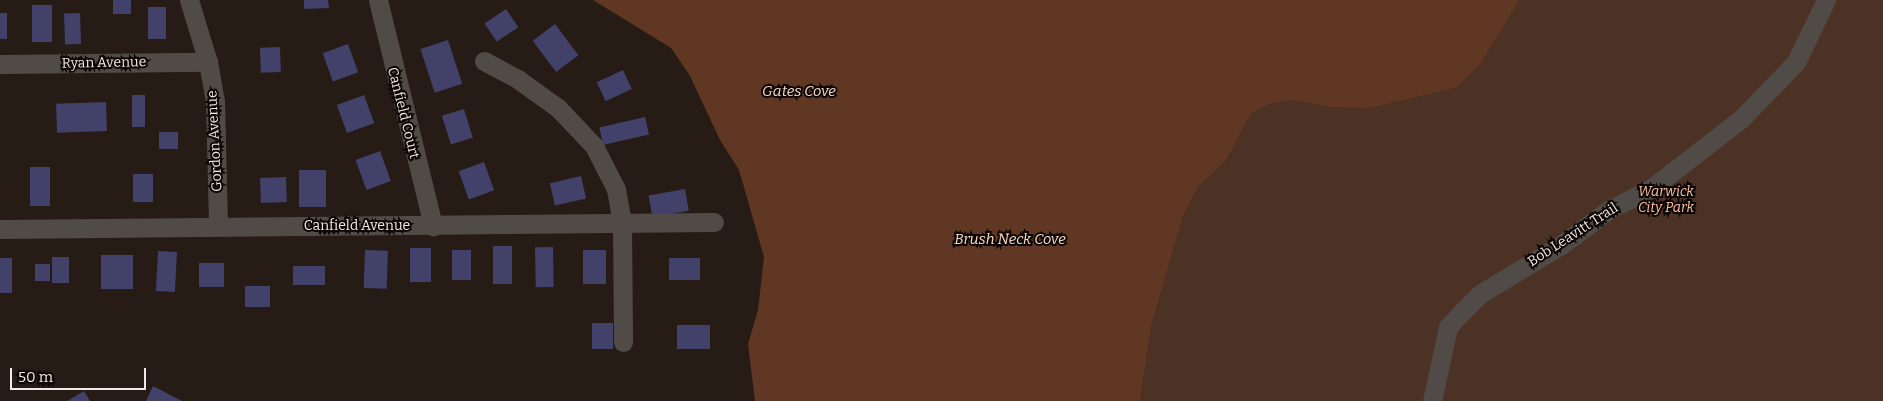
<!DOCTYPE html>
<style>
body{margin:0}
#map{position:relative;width:1883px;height:401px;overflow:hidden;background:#261b15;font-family:Bitter,serif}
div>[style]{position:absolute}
.green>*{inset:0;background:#4b3225}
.water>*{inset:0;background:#603722}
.building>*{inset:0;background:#414169;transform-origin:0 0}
.minor>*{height:19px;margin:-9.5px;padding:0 9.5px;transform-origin:9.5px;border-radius:9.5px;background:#514b48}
span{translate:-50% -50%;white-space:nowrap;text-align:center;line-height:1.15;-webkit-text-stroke:4px #0c0705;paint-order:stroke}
.street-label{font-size:14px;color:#f1e9e5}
.park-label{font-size:14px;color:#fcc2a5;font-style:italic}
.water-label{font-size:15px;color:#f7d9ca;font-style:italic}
.scale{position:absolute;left:10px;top:368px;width:136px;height:22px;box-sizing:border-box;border:2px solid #f1e9e5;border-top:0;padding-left:6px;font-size:15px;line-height:18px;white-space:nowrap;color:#f1e9e5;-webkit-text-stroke:4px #0c0705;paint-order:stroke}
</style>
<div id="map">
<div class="green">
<i style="clip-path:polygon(1520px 0,1883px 0,1883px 401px,1140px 401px,1152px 324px,1183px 217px,1198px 187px,1226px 161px,1251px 114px,1268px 105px,1293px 100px,1327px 107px,1367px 109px,1456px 88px,1480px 65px)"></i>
</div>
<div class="water">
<i style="clip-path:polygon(593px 0,1520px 0,1480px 65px,1456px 88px,1367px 109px,1327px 107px,1293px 100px,1268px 105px,1251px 114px,1226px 161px,1198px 187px,1183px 217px,1152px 324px,1140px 401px,755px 401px,748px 344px,758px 310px,764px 257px,739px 170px,720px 140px,690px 76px,671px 48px)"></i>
</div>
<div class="building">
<i style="left:113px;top:0;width:18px;height:14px"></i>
<i style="clip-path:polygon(304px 0,328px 0,329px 8px,304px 9px)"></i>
<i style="left:32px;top:5px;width:20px;height:37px"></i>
<i style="left:148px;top:7px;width:18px;height:32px"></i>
<i style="left:506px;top:9px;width:22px;height:26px;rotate:56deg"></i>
<i style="left:0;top:13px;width:7px;height:26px"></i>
<i style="left:80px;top:13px;width:31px;height:16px;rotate:88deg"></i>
<i style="left:555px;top:24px;width:39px;height:28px;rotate:53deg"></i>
<i style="left:448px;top:40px;width:46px;height:29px;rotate:72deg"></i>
<i style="left:348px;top:44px;width:30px;height:27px;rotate:70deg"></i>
<i style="left:280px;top:47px;width:25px;height:20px;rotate:88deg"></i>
<i style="left:623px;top:70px;width:21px;height:29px;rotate:65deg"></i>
<i style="left:132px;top:95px;width:13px;height:32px"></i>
<i style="left:364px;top:95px;width:30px;height:29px;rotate:70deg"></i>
<i style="left:106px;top:102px;width:29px;height:50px;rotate:88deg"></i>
<i style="left:464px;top:109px;width:30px;height:23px;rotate:73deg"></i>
<i style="left:645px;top:117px;width:18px;height:47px;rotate:77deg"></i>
<i style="left:178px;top:132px;width:17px;height:19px;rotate:90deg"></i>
<i style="left:380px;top:151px;width:32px;height:26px;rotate:70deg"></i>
<i style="left:484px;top:162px;width:30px;height:27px;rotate:70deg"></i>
<i style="left:30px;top:167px;width:20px;height:39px"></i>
<i style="left:299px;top:170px;width:27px;height:37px"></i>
<i style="left:133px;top:174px;width:20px;height:28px"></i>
<i style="left:581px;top:176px;width:23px;height:32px;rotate:77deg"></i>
<i style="left:286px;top:177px;width:25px;height:26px;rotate:88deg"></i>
<i style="left:685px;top:189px;width:22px;height:37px;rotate:80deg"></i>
<i style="left:493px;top:246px;width:19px;height:38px"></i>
<i style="left:553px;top:247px;width:40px;height:18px;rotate:89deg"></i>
<i style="left:410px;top:248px;width:21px;height:34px"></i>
<i style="left:365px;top:250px;width:23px;height:38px;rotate:2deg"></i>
<i style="left:452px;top:250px;width:19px;height:30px"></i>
<i style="left:583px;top:250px;width:23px;height:34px"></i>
<i style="left:158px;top:251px;width:19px;height:40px;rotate:3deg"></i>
<i style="left:101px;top:255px;width:32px;height:34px"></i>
<i style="left:52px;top:257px;width:17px;height:26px"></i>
<i style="left:0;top:258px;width:12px;height:35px"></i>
<i style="left:669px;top:258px;width:31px;height:22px"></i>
<i style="left:199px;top:263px;width:25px;height:24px"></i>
<i style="left:35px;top:264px;width:15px;height:17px"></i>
<i style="left:293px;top:266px;width:32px;height:19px"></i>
<i style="left:245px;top:286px;width:25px;height:21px"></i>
<i style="left:592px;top:323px;width:21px;height:26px"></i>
<i style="left:677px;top:325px;width:33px;height:24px"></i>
<i style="clip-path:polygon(153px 386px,182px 401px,146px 401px)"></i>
<i style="clip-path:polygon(84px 391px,90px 401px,67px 401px)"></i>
</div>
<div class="minor">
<i style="left:189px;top:0;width:65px;rotate:73deg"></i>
<i style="left:208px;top:62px;width:40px;rotate:80deg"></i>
<i style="left:215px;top:101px;width:124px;rotate:88.6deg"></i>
<i style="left:378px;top:0;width:233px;rotate:76.3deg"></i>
<i style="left:484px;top:61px;width:40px;rotate:28deg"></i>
<i style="left:519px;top:80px;width:48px;rotate:35.7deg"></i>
<i style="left:558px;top:108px;width:52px;rotate:46.5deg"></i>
<i style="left:594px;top:146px;width:48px;rotate:62.9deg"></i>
<i style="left:616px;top:189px;width:35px;rotate:80deg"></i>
<i style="left:622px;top:223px;width:119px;rotate:89.5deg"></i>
<i style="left:0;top:64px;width:208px;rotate:-0.6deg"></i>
<i style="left:0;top:229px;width:714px;rotate:-0.56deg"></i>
<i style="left:1432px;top:401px;width:76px;rotate:-77.8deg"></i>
<i style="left:1448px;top:327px;width:21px;rotate:-47deg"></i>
<i style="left:1462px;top:312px;width:25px;rotate:-45deg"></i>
<i style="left:1480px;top:294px;width:95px;rotate:-31.2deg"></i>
<i style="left:1561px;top:245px;width:61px;rotate:-36.3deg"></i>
<i style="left:1610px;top:209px;width:43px;rotate:-26deg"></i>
<i style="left:1649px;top:190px;width:116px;rotate:-37.7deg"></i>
<i style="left:1741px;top:119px;width:79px;rotate:-46deg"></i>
<i style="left:1796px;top:62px;width:69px;rotate:-64.2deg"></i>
</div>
<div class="street-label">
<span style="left:104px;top:63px;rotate:-1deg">Ryan Avenue</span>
<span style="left:403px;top:113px;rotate:76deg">Canfield Court</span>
<span style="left:215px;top:141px;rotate:-93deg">Gordon Avenue</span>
<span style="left:357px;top:226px">Canfield Avenue</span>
<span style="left:1573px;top:235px;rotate:-33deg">Bob Leavitt Trail</span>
</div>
<div class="park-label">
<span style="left:1666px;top:200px">Warwick<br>City Park</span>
</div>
<div class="water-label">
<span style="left:799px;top:92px">Gates Cove</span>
<span style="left:1010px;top:240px">Brush Neck Cove</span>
</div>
<div class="scale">50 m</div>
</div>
